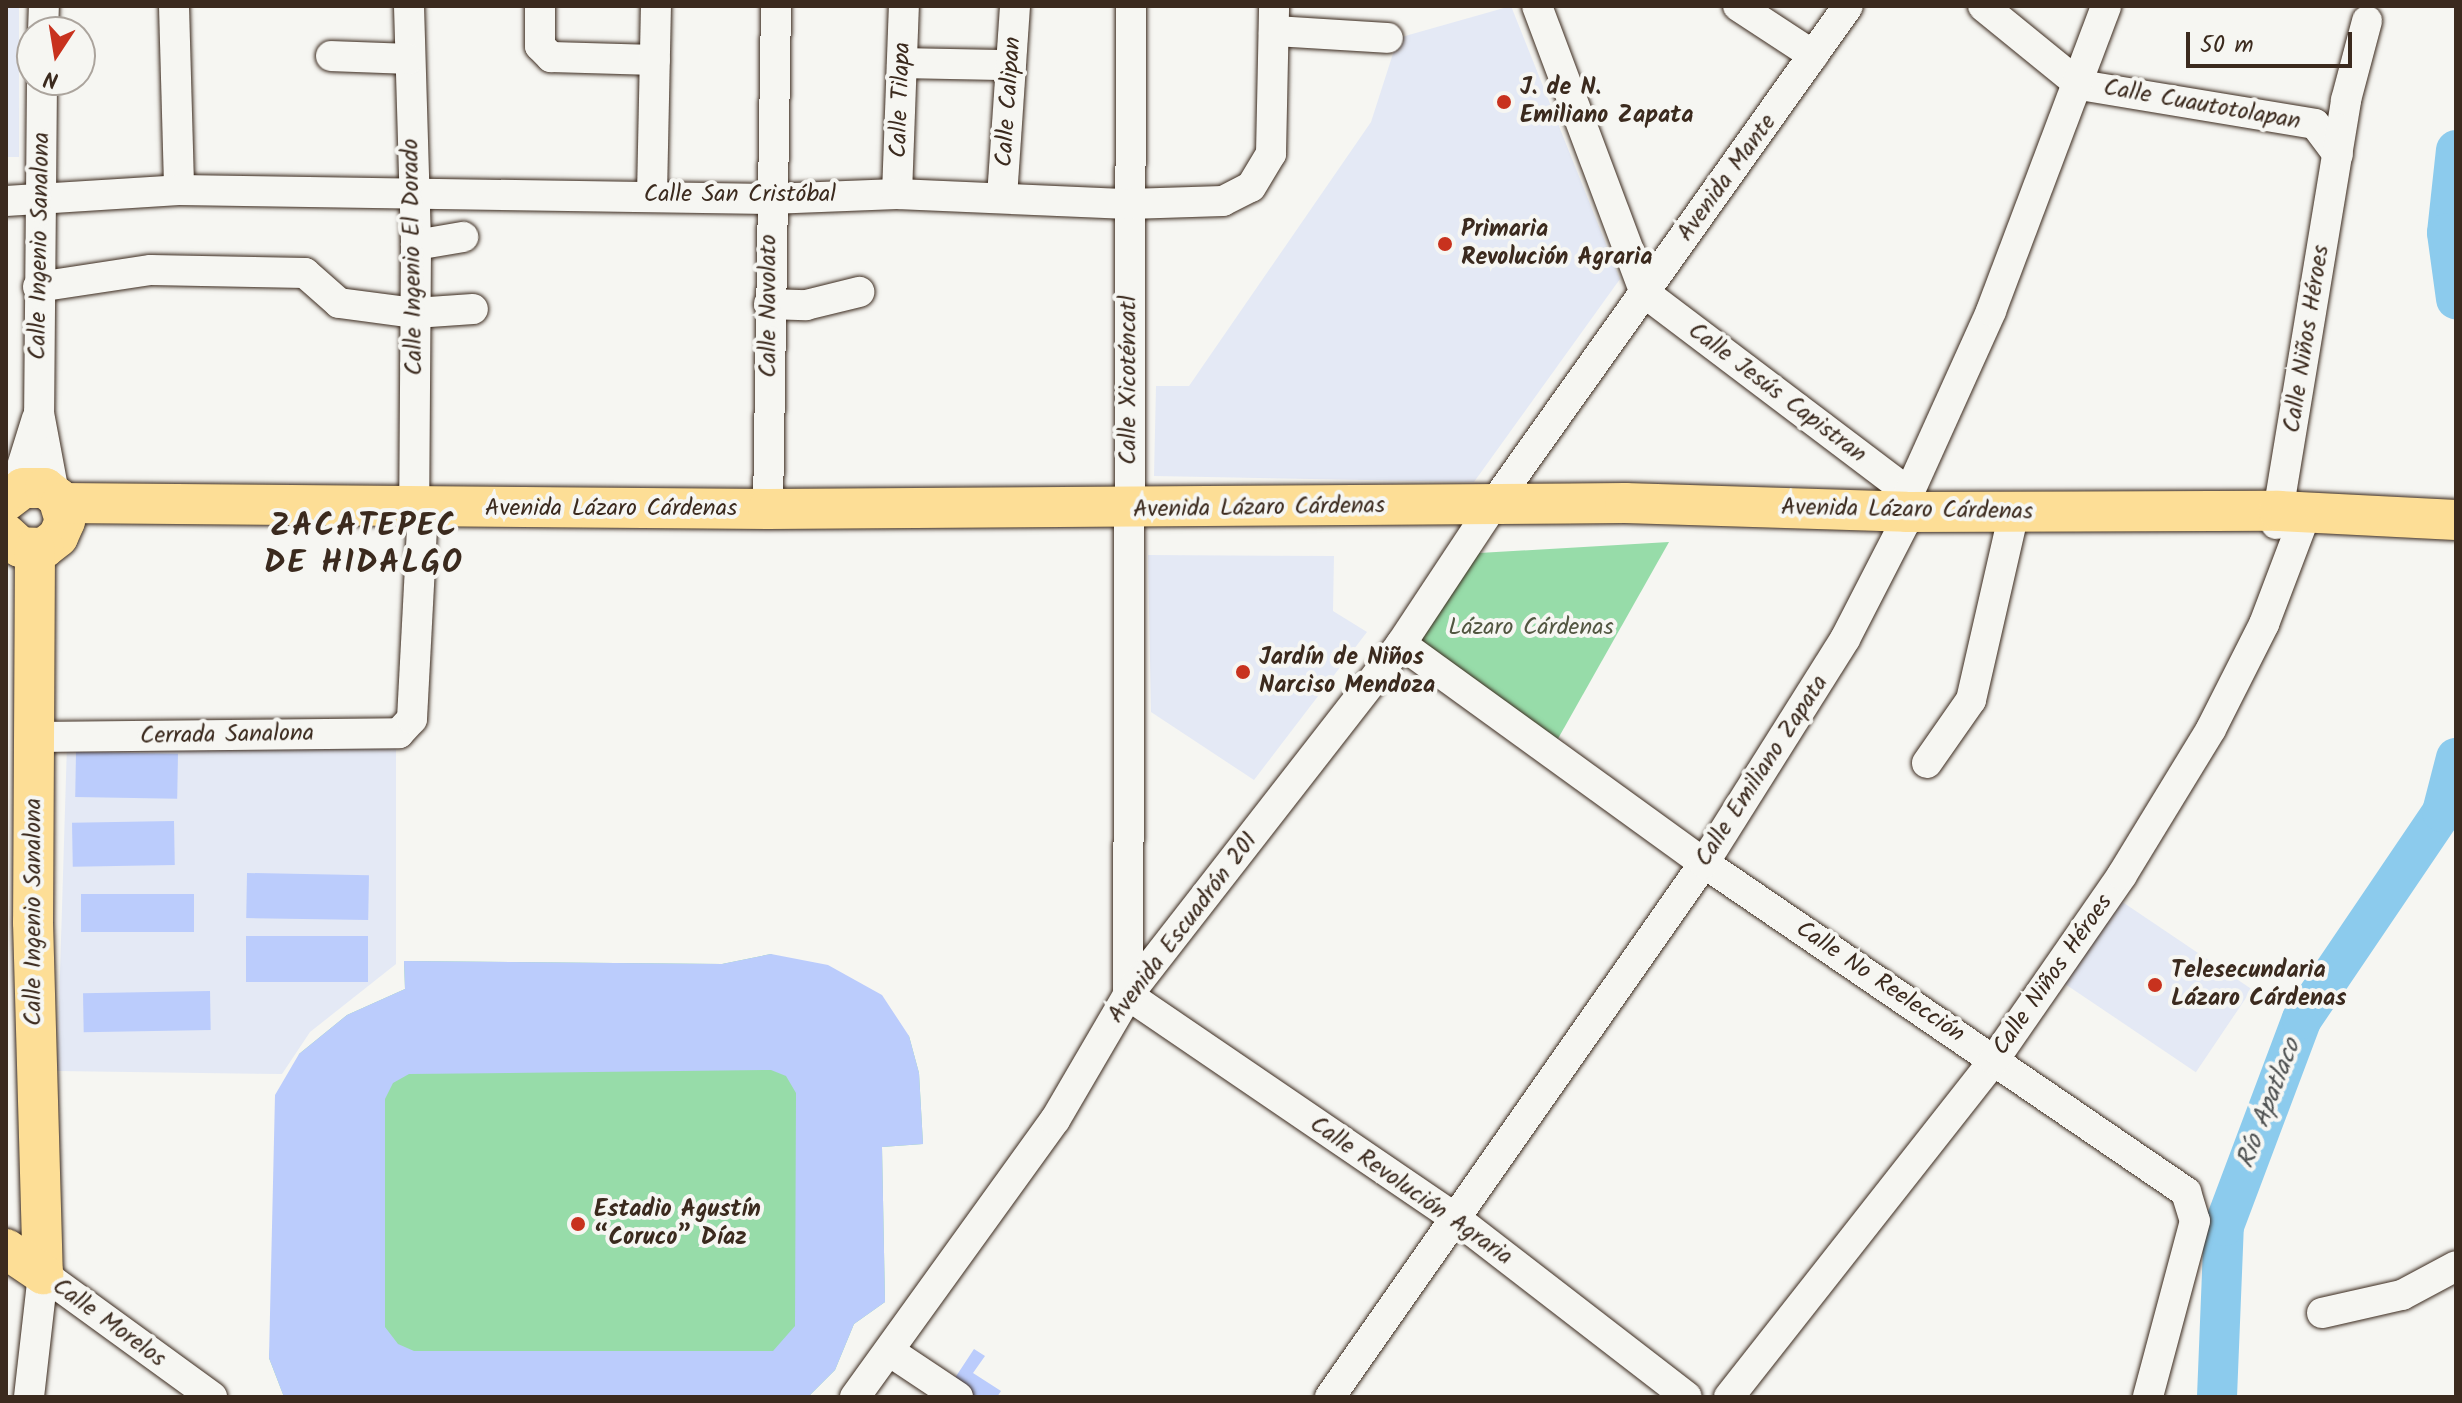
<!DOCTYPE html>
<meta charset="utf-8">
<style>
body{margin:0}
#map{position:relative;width:2462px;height:1403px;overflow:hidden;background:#f6f6f2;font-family:Kalam,sans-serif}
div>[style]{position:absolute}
.built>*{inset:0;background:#e4e9f5;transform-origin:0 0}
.green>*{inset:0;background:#97dca9}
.river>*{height:40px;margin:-20px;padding:0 20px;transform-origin:20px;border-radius:20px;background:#8ccbed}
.building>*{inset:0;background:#bbccfc;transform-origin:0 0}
.roads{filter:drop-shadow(0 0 2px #3b2a1e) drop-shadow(0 0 2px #3b2a1e)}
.minor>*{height:30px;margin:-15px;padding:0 15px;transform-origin:15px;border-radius:15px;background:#f6f6f2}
.major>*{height:40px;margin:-20px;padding:0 20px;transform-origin:20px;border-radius:20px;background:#fdde96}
.dots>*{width:22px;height:22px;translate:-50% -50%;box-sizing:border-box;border:4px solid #f6f6f2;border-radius:50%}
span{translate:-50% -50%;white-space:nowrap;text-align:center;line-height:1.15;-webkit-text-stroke:8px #f6f6f2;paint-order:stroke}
.poi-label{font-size:24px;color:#3b2a1e;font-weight:700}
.left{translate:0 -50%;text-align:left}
.street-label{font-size:24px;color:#3b2a1e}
.park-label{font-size:24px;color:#525641}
.water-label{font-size:26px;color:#4f5252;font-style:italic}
.district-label{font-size:32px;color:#3b2a1e;font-weight:700;letter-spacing:2px}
.frame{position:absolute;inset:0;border:8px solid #3b2a1e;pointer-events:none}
.north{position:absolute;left:16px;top:16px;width:80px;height:80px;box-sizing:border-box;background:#f6f6f2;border:2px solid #aba49d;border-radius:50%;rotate:192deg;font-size:22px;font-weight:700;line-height:32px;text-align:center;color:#3b2a1e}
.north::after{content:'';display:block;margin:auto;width:28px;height:36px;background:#c8321e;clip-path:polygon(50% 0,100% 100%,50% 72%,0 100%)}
.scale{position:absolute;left:2186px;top:32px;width:166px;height:36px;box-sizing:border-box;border:4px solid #3b2a1e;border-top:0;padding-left:10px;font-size:24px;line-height:28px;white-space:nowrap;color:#3b2a1e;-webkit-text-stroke:6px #f6f6f2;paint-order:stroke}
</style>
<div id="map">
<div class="built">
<i style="left:6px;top:6px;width:13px;height:151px"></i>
<i style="clip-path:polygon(1511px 6px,1620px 279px,1474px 482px,1154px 476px,1156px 386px,1189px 386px,1371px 122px,1398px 38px)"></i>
<i style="clip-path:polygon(1148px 555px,1334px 556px,1333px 611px,1367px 632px,1254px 780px,1151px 712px)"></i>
<i style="clip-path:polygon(396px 741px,396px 964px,310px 1032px,282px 1074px,57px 1071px,67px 744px)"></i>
<i style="left:2115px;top:897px;width:165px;height:100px;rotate:34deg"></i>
</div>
<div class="green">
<i style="clip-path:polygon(1669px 542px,1555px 744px,1418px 643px,1479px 553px)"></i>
<i style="clip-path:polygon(771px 954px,909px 1036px,919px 1073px,923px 1144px,882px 1147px,885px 1302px,854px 1324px,835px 1370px,808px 1397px,284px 1397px,269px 1358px,299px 1054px,347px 1015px,405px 989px,404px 961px,722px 964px)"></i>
</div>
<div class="river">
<i style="left:2456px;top:150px;width:83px;rotate:96.2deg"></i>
<i style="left:2447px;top:233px;width:67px;rotate:82.2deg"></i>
<i style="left:2217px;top:1397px;width:171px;rotate:-87.7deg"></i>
<i style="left:2224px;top:1226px;width:221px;rotate:-69.4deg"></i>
<i style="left:2302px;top:1019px;width:250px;rotate:-55.9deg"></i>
<i style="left:2442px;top:812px;width:56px;rotate:-75.5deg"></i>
</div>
<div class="building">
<i style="left:76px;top:752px;width:102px;height:45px;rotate:1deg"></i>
<i style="left:174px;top:821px;width:44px;height:102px;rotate:89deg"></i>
<i style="left:247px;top:873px;width:122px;height:45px;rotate:1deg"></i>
<i style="left:81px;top:894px;width:113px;height:38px"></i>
<i style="left:246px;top:936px;width:122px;height:46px"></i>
<i style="clip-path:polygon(evenodd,771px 954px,828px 965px,882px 995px,909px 1036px,919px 1073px,923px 1144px,882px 1147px,885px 1302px,854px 1324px,835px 1370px,808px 1397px,284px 1397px,269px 1358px,275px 1095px,299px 1054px,347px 1015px,405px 989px,404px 961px,722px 964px,771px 954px,771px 1070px,786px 1076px,796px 1093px,795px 1326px,773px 1351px,414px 1351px,398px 1344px,385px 1327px,385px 1099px,393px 1083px,409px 1074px,771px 1070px)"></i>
<i style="left:210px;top:991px;width:39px;height:127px;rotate:89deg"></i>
<i style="clip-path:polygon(974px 1349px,985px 1356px,973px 1373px,1001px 1391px,997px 1397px,964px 1397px,949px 1387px)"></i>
</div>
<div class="roads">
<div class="minor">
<i style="left:174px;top:6px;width:184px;rotate:88.4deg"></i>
<i style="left:409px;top:6px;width:239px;rotate:88.3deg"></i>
<i style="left:416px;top:245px;width:263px;rotate:90.4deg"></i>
<i style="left:540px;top:6px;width:40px;rotate:90deg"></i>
<i style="left:540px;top:46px;width:16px;rotate:45deg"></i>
<i style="left:551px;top:57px;width:104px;rotate:1.7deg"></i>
<i style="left:1131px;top:6px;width:989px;rotate:90.17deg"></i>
<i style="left:1128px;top:995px;width:394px;rotate:34.3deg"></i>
<i style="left:1454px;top:1217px;width:294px;rotate:37.7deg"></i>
<i style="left:1537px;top:6px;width:307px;rotate:69.4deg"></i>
<i style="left:1645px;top:293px;width:331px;rotate:37.1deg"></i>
<i style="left:1738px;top:6px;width:90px;rotate:33.2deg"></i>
<i style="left:1983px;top:6px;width:125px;rotate:39.2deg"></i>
<i style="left:2080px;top:85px;width:238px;rotate:9.4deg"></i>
<i style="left:2315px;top:124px;width:38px;rotate:53deg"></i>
<i style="left:1274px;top:31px;width:114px;rotate:3.5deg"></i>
<i style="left:43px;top:32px;width:26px;rotate:-88deg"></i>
<i style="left:331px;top:56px;width:78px;rotate:2.2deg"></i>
<i style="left:902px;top:63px;width:109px;rotate:1.1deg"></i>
<i style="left:42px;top:80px;width:333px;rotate:90.5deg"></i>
<i style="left:39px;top:413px;width:81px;rotate:79.4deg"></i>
<i style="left:897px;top:194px;width:188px;rotate:-87.9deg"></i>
<i style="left:652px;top:195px;width:189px;rotate:-88.8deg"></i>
<i style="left:1002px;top:197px;width:191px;rotate:-86.1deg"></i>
<i style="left:6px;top:201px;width:173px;rotate:-3.6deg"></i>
<i style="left:179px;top:190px;width:591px;rotate:0.87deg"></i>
<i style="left:770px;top:199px;width:127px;rotate:-2.3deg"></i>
<i style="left:897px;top:194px;width:232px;rotate:2.5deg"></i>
<i style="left:1129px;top:204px;width:94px;rotate:-1.8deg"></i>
<i style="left:1223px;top:201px;width:31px;rotate:-27deg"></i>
<i style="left:1251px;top:187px;width:39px;rotate:-59deg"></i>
<i style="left:1271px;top:154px;width:148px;rotate:-88.8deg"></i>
<i style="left:416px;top:245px;width:48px;rotate:-9.7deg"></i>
<i style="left:38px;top:287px;width:114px;rotate:-8.6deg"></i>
<i style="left:151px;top:270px;width:154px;rotate:1.1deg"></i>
<i style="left:305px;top:273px;width:45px;rotate:41.4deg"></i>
<i style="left:339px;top:303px;width:77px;rotate:7.5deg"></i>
<i style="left:415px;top:313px;width:58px;rotate:-3.9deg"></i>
<i style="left:769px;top:304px;width:37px;rotate:2deg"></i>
<i style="left:806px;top:305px;width:55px;rotate:-13.8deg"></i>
<i style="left:14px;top:492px;width:77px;rotate:-72.7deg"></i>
<i style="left:768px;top:509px;width:503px;rotate:-89.09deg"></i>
<i style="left:2276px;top:524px;width:430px;rotate:-80.6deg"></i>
<i style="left:2346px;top:100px;width:82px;rotate:-75.1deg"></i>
<i style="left:1401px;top:644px;width:374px;rotate:35.9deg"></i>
<i style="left:1704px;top:863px;width:584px;rotate:34.32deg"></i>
<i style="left:2186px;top:1192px;width:30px;rotate:73deg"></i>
<i style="left:2195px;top:1221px;width:182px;rotate:105deg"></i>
<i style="left:35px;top:737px;width:364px;rotate:-0.6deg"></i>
<i style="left:399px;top:733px;width:19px;rotate:-47deg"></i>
<i style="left:412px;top:719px;width:190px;rotate:-87deg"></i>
<i style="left:1927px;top:763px;width:77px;rotate:-55.1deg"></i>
<i style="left:1971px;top:700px;width:180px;rotate:-77.1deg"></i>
<i style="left:2322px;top:1313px;width:82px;rotate:-12.7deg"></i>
<i style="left:2402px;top:1295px;width:61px;rotate:-28.2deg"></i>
<i style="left:889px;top:1351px;width:83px;rotate:33.7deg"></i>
<i style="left:29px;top:1397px;width:124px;rotate:-83.5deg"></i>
<i style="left:43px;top:1274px;width:209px;rotate:36deg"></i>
<i style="left:855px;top:1397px;width:342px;rotate:-54.2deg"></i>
<i style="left:1055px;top:1120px;width:145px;rotate:-59.7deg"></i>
<i style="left:1128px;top:995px;width:445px;rotate:-52.1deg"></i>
<i style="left:1401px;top:644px;width:167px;rotate:-56.5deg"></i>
<i style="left:1493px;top:505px;width:612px;rotate:-54.57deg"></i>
<i style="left:1330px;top:1397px;width:652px;rotate:-54.99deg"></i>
<i style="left:1704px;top:863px;width:265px;rotate:-57.8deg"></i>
<i style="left:1845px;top:639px;width:129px;rotate:-62.8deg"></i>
<i style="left:1904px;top:524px;width:31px;rotate:-81deg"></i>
<i style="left:1909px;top:493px;width:200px;rotate:-65.7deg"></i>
<i style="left:1991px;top:311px;width:326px;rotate:-69.3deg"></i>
<i style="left:1729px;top:1397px;width:429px;rotate:-51.8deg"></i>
<i style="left:1994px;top:1060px;width:225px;rotate:-55.3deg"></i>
<i style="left:2122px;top:875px;width:171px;rotate:-58.6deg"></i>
<i style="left:2211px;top:729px;width:118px;rotate:-63.2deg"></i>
<i style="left:2264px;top:624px;width:121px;rotate:-69.2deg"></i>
</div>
<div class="major">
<i style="left:6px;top:501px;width:21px;rotate:-37deg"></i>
<i style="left:23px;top:488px;width:22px"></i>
<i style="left:45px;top:488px;width:16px;rotate:38deg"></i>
<i style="left:58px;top:498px;width:24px;rotate:73deg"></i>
<i style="left:65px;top:521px;width:17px;rotate:114deg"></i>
<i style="left:58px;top:537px;width:18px;rotate:142deg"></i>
<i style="left:44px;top:548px;width:24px;rotate:-178deg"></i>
<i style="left:20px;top:547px;width:19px;rotate:-137deg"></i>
<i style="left:61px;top:503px;width:707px;rotate:0.49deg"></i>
<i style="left:768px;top:509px;width:857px;rotate:-0.4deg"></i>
<i style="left:1625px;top:503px;width:281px;rotate:1.8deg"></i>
<i style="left:1906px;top:512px;width:373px;rotate:-0.2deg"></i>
<i style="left:2279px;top:511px;width:177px;rotate:2.9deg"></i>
<i style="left:35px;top:549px;width:373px;rotate:90.3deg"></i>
<i style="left:33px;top:922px;width:352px;rotate:88.4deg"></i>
<i style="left:6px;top:1249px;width:45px;rotate:34deg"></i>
</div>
</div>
<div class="dots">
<i style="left:1504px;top:102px;background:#c8321e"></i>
<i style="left:1445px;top:244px;background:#c8321e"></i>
<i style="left:1243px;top:672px;background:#c8321e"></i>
<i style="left:2155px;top:985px;background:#c8321e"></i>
<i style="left:578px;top:1224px;background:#c8321e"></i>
</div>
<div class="poi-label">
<span class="left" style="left:1520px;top:102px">J. de N.<br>Emiliano Zapata</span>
<span class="left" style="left:1461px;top:244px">Primaria<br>Revolución Agraria</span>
<span class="left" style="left:1259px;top:672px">Jardín de Niños<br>Narciso Mendoza</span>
<span class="left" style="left:2171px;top:985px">Telesecundaria<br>Lázaro Cárdenas</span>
<span class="left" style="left:594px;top:1224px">Estadio Agustín<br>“Coruco” Díaz</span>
</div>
<div class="street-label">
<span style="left:901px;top:100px;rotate:-88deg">Calle Tilapa</span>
<span style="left:1009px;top:102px;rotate:-86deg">Calle Calipan</span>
<span style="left:2202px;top:105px;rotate:10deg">Calle Cuautotolapan</span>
<span style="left:1727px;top:178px;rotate:-54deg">Avenida Mante</span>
<span style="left:740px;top:195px">Calle San Cristóbal</span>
<span style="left:40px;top:246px;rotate:-89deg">Calle Ingenio Sanalona</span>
<span style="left:413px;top:257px;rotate:-91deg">Calle Ingenio El Dorado</span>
<span style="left:769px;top:306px;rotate:-90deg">Calle Navolato</span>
<span style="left:2307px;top:339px;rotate:-81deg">Calle Niños Héroes</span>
<span style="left:1129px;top:380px;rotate:-90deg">Calle Xicoténcatl</span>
<span style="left:1777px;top:393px;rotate:37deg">Calle Jesús Capistran</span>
<span style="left:1259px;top:508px;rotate:-1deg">Avenida Lázaro Cárdenas</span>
<span style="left:611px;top:509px">Avenida Lázaro Cárdenas</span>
<span style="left:1907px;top:510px;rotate:1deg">Avenida Lázaro Cárdenas</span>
<span style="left:227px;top:735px;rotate:-1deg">Cerrada Sanalona</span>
<span style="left:1762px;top:771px;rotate:-57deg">Calle Emiliano Zapata</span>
<span style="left:34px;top:912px;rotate:-90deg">Calle Ingenio Sanalona</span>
<span style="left:1183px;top:928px;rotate:-53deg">Avenida Escuadrón 201</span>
<span style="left:2053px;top:975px;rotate:-55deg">Calle Niños Héroes</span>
<span style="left:1880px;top:982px;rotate:34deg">Calle No Reelección</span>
<span style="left:1411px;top:1191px;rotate:35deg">Calle Revolución Agraria</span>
<span style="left:109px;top:1323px;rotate:36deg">Calle Morelos</span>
</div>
<div class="park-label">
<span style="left:1531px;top:628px">Lázaro Cárdenas</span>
</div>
<div class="water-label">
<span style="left:2270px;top:1104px;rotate:-69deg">Río Apatlaco</span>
</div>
<div class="district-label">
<span style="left:364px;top:546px">ZACATEPEC<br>DE HIDALGO</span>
</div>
<div class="frame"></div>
<div class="north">N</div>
<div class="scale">50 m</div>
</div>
